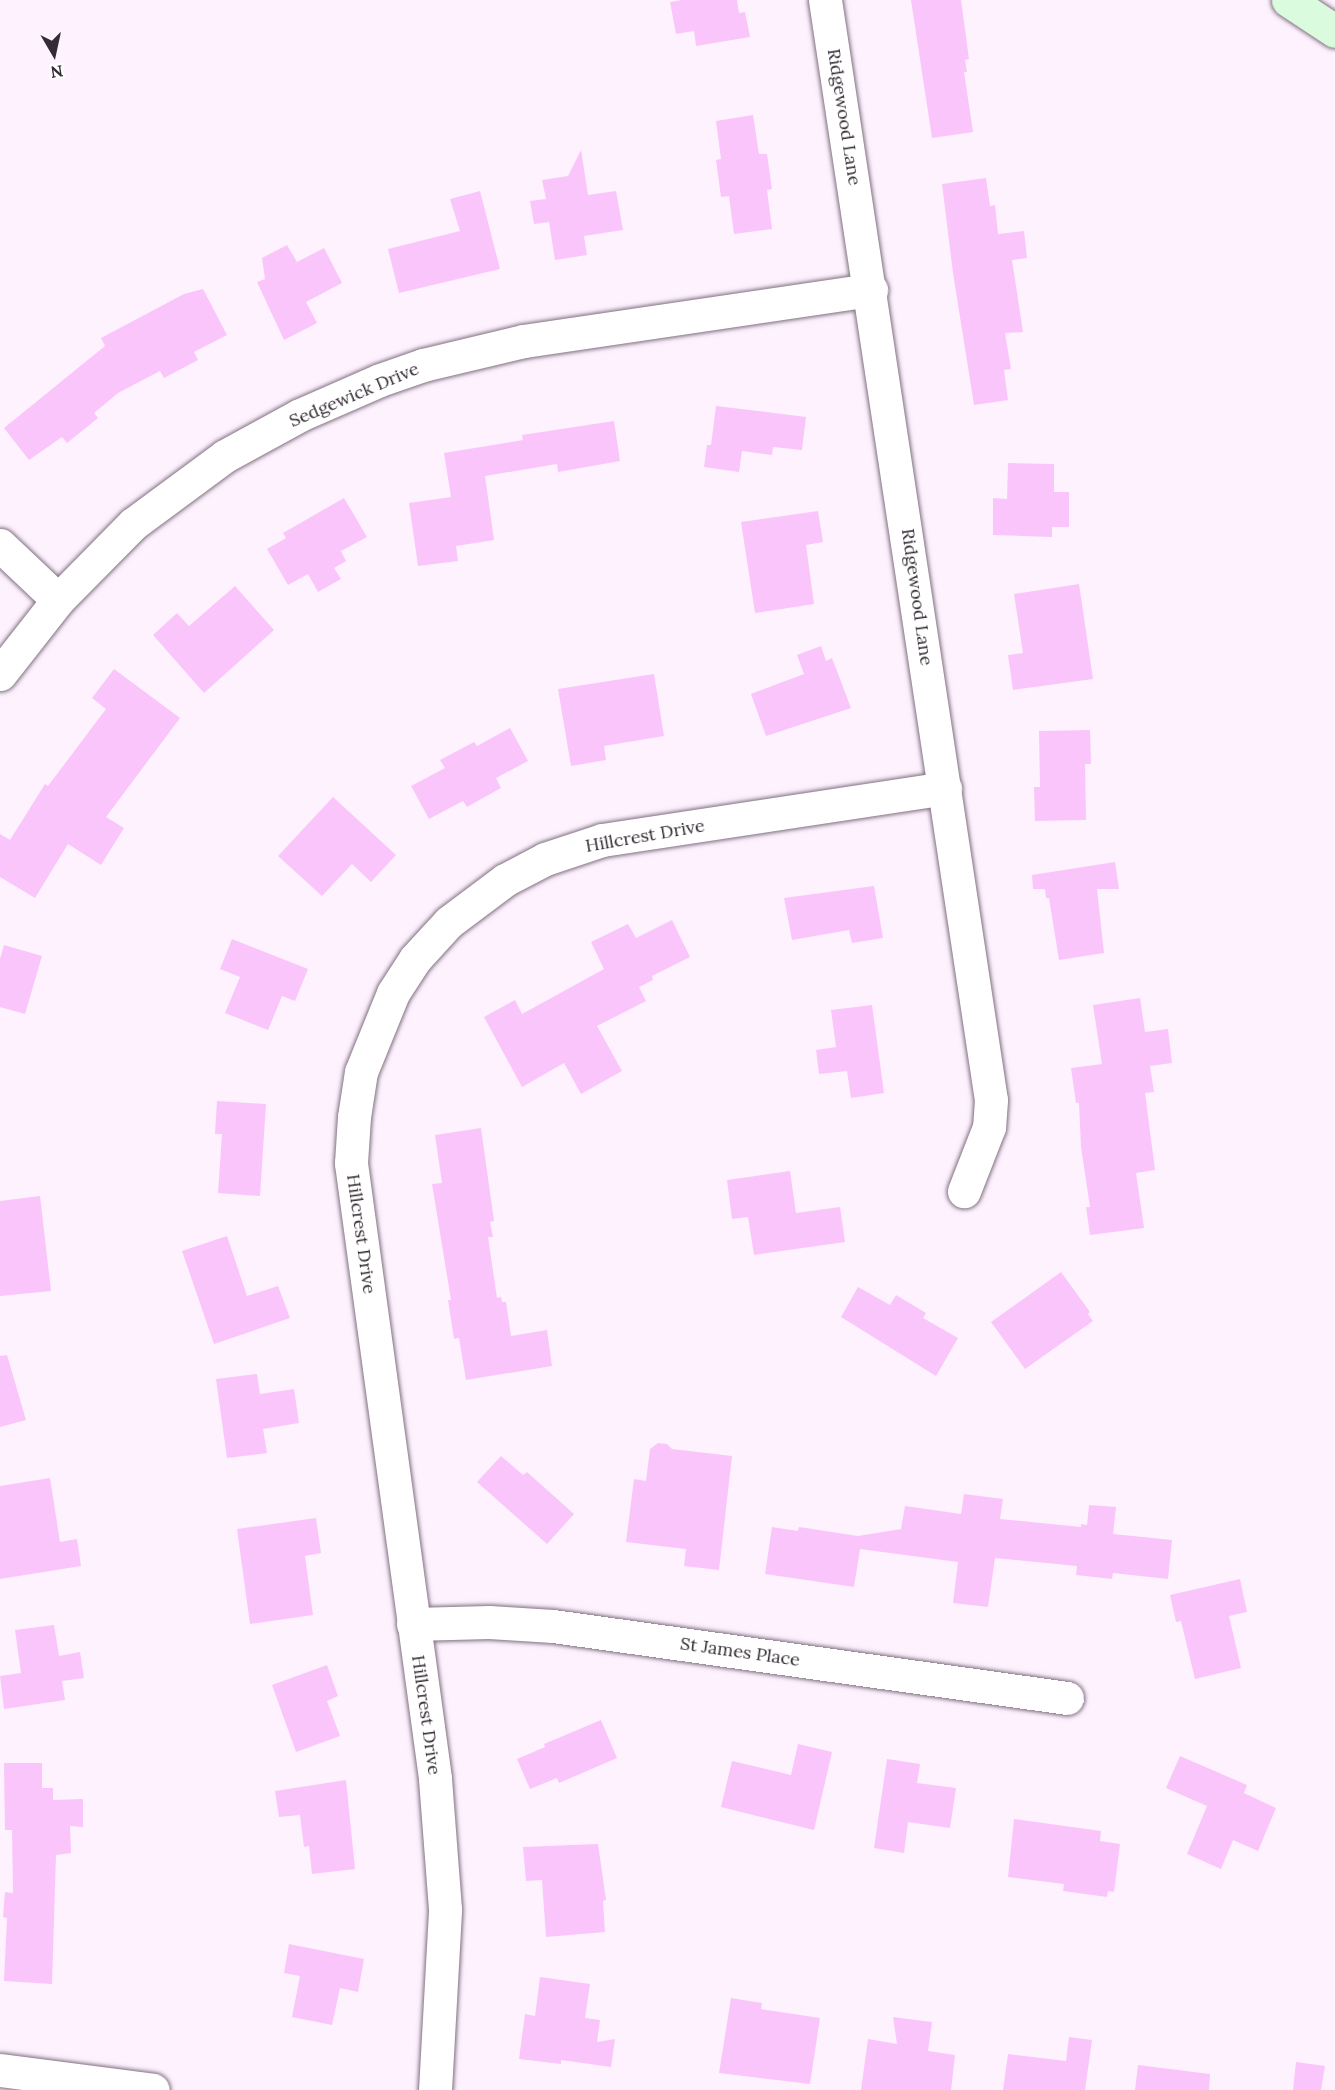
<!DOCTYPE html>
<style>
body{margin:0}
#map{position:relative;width:1335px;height:2090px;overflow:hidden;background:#fef2fe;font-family:Lora,serif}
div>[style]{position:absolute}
.building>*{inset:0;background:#fac5fa}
.roads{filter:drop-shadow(0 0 2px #817081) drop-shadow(0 0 2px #817081)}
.minor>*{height:33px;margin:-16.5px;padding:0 16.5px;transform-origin:16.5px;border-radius:16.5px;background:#fff}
.tertiary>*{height:33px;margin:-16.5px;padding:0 16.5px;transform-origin:16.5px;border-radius:16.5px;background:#fff}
.secondary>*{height:33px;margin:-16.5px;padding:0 16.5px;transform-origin:16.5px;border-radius:16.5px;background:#dafbde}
span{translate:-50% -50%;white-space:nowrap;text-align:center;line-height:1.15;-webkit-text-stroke:5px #fff;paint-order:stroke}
.street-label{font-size:18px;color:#332c33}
.north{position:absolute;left:24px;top:24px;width:60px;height:60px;-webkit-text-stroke:4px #fff;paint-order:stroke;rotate:171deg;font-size:16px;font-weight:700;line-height:24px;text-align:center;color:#332c33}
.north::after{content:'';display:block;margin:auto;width:21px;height:27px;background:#332c33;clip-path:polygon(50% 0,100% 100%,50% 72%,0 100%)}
</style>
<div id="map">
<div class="building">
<i style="clip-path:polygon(682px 0,737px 0,739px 13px,745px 12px,750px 37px,696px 46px,694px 31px,676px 34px,670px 2px)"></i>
<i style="clip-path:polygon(911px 0,961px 0,969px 59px,965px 60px,967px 72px,964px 72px,973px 132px,932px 138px)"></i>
<i style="clip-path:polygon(753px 115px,759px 154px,767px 154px,772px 189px,767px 190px,772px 229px,734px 234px,729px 196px,721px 197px,716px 160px,721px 159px,716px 121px)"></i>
<i style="clip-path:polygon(581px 150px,588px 195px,616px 191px,623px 230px,584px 236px,587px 255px,555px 260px,549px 222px,534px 224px,530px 201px,546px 199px,542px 180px,568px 176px)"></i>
<i style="clip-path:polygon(986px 178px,990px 206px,995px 205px,998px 234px,1024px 231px,1027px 258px,1012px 260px,1023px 332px,1005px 333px,1011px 369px,1004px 370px,1008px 400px,974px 405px,953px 273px,942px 184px)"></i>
<i style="clip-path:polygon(480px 191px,500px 269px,399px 293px,388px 249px,460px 231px,450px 199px)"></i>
<i style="clip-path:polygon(287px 245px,297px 262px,324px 248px,342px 283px,306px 302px,317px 323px,284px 340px,257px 282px,265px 279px,262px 258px)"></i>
<i style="clip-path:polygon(203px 289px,227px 335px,194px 352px,198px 360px,164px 378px,160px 371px,118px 393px,94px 413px,98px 418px,67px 443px,62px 437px,29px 460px,4px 428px,105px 346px,101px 338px,184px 294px)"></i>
<i style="clip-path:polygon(716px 406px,806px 417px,802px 450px,773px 447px,772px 455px,742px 451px,739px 472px,704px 467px,707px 445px,711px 445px)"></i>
<i style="clip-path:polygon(614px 421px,620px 461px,558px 472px,557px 464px,485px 476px,494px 540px,456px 546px,458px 561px,418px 566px,409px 503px,451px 497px,444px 453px,523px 440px,522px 435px)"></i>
<i style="clip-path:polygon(1008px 463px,1054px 464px,1054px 492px,1069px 492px,1069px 527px,1052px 527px,1052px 537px,993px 535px,993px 498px,1007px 499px)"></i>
<i style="clip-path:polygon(344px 498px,367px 537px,341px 551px,346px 561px,334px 568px,341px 579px,318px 592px,308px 574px,288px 585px,267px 549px,286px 538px,283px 533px)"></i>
<i style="clip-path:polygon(818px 511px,823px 542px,806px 545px,814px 604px,755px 613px,741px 522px)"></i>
<i style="clip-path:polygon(1079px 584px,1093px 679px,1013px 690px,1008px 655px,1023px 653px,1014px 594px)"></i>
<i style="clip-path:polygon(235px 586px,274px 630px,204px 693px,153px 635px,177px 613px,189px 626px)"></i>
<i style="clip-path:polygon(821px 646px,826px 661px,832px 658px,851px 708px,766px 736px,751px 694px,804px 674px,797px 655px)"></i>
<i style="clip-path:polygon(114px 669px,180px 718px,106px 817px,124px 828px,101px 865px,68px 844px,35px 898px,0 877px,0 834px,10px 840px,45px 784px,48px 786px,106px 709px,92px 698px)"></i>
<i style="clip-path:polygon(654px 674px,664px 736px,604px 746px,606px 760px,571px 766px,558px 689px)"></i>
<i style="clip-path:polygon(510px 728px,528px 761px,496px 778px,501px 788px,467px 807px,463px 801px,429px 819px,411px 786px,445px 768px,440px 760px,474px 742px,477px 746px)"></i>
<i style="clip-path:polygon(1090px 730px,1091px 764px,1085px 764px,1086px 820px,1035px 821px,1034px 787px,1040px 787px,1039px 731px)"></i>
<i style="clip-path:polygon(333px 797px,396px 855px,371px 882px,352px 864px,322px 896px,278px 856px)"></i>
<i style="clip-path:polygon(1115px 862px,1119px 889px,1097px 889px,1104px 953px,1059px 960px,1049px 898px,1046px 898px,1045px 889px,1033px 889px,1032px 875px)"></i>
<i style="clip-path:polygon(874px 886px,883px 938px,852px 943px,849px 930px,792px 940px,784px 898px)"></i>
<i style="clip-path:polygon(672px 920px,690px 957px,652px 976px,653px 980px,639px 987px,646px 1001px,597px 1026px,622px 1071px,581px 1094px,564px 1063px,522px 1087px,484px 1017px,515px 1000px,522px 1014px,604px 969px,591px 942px,628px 924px,636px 938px)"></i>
<i style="clip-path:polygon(232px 939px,308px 969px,295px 1001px,282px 996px,268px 1030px,225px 1013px,240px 977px,220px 969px)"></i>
<i style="clip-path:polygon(4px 945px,42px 956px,25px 1014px,0 1007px,0 959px)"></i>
<i style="clip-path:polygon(1140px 998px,1145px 1032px,1168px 1029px,1172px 1063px,1150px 1066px,1154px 1092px,1145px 1093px,1155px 1170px,1136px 1173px,1144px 1228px,1090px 1235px,1086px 1207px,1090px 1207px,1081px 1147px,1079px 1103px,1076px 1103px,1071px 1068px,1102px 1064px,1093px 1005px)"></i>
<i style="clip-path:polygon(872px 1005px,884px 1093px,851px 1098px,847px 1071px,819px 1074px,816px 1050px,836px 1047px,831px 1010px)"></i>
<i style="clip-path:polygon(217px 1101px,266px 1104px,260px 1196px,218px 1193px,222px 1134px,215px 1134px)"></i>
<i style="clip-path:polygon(481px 1128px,494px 1221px,490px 1222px,493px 1237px,488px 1237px,497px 1298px,501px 1297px,502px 1302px,506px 1302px,511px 1336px,547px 1330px,552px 1366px,466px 1380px,459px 1338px,454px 1339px,448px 1300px,451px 1300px,432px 1184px,442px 1183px,435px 1135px)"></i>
<i style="clip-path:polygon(790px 1171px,796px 1213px,840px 1207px,845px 1242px,754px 1255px,748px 1217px,732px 1219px,727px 1180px)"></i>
<i style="clip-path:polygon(40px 1196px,51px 1291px,0 1296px,0 1201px)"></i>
<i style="clip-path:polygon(227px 1236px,247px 1296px,278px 1286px,290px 1318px,214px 1344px,182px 1251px)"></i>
<i style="clip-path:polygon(1061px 1272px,1090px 1312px,1088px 1314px,1093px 1321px,1025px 1369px,991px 1322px)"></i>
<i style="clip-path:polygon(858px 1287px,890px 1305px,896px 1295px,926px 1313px,923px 1318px,958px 1338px,936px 1376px,841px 1317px)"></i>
<i style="clip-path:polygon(7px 1355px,26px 1420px,0 1427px,0 1356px)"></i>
<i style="clip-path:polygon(257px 1374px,260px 1394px,294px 1389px,299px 1423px,263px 1429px,267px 1453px,227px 1458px,216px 1379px)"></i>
<i style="clip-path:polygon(658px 1443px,667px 1444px,672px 1449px,732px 1456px,719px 1570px,684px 1566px,686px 1549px,626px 1542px,634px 1479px,646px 1481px,650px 1449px)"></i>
<i style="clip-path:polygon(501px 1456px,523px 1475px,527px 1472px,574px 1514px,547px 1544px,477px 1482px)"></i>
<i style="clip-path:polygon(50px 1478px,60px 1542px,77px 1539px,81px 1566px,0 1579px,0 1486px)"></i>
<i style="clip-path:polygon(964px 1494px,1003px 1499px,1000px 1519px,1081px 1527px,1081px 1524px,1087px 1525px,1089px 1505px,1116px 1507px,1113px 1534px,1172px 1540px,1168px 1579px,1113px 1573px,1112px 1579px,1076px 1575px,1077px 1566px,995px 1558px,988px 1607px,953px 1603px,958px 1562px,860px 1549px,854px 1587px,765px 1574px,772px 1527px,798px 1531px,799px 1527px,858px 1536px,901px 1529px,905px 1506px,961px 1514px)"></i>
<i style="clip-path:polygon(316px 1518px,321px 1553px,305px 1556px,313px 1615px,250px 1624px,237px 1529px)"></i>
<i style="clip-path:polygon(1240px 1579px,1247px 1612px,1229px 1616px,1241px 1668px,1195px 1679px,1181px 1621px,1176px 1622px,1170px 1595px)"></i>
<i style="clip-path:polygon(54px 1625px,59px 1656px,80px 1652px,84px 1678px,62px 1681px,65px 1700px,4px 1709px,0 1676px,21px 1673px,15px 1630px)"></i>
<i style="clip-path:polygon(327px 1665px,338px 1696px,327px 1701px,340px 1736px,296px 1752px,272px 1685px)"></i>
<i style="clip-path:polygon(601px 1720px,617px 1758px,559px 1783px,557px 1778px,530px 1789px,517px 1759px,545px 1747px,544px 1744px)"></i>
<i style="clip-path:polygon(798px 1744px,832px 1752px,814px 1830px,721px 1807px,732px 1761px,791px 1775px)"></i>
<i style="clip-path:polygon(1180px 1756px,1247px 1785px,1244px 1793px,1276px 1808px,1258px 1851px,1233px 1840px,1221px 1869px,1187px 1854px,1207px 1806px,1166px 1788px)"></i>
<i style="clip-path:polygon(887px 1759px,920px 1764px,917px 1783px,956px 1788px,950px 1828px,908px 1822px,904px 1853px,874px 1848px)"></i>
<i style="clip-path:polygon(4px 1763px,42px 1763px,42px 1788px,53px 1788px,53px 1800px,83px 1799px,83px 1827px,70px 1826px,71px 1853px,56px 1855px,52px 1984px,4px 1981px,7px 1918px,3px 1917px,5px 1892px,13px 1893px,12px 1830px,5px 1830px)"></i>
<i style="clip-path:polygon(346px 1780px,355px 1869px,312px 1874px,309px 1846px,304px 1847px,300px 1815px,279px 1817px,275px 1791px)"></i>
<i style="clip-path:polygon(1014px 1819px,1101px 1831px,1100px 1841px,1120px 1844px,1114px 1892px,1108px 1891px,1107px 1897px,1063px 1891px,1064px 1884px,1008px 1877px)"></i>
<i style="clip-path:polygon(598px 1844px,606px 1900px,603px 1901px,605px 1932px,546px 1937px,542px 1880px,526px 1881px,523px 1847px)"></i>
<i style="clip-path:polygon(289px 1944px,364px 1959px,358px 1992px,340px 1988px,332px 2025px,292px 2017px,300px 1976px,284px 1973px)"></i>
<i style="clip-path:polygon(540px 1977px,590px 1984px,585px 2018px,600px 2020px,597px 2042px,615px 2039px,611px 2067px,561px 2060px,561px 2064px,519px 2059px,525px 2014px,535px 2016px)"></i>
<i style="clip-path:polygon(731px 1998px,762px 2003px,761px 2009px,820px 2018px,810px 2084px,719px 2073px)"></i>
<i style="clip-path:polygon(893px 2017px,932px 2022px,928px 2051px,955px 2055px,951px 2090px,861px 2090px,868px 2039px,897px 2044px)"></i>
<i style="clip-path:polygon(1069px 2037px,1092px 2040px,1085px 2090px,1003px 2090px,1008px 2054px,1066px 2061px)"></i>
<i style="clip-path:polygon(1296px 2062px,1325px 2066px,1321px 2090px,1293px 2090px)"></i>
<i style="clip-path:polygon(1138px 2065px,1210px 2074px,1209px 2090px,1135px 2090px)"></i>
</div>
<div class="roads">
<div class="minor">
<i style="left:825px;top:0;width:1112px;rotate:81.42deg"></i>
<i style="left:991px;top:1100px;width:27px;rotate:94deg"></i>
<i style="left:989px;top:1127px;width:69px;rotate:111.3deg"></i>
<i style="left:0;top:545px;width:80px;rotate:43.5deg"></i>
<i style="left:0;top:674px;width:94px;rotate:-51.9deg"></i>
<i style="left:58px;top:600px;width:107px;rotate:-45.4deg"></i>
<i style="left:133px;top:524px;width:114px;rotate:-36.5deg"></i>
<i style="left:225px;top:456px;width:85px;rotate:-28.7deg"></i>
<i style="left:300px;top:415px;width:87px;rotate:-23.6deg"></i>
<i style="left:380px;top:380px;width:46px;rotate:-19.2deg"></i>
<i style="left:423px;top:365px;width:104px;rotate:-13.4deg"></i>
<i style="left:524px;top:341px;width:351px;rotate:-8.4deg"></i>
<i style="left:413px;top:1624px;width:76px;rotate:-1.5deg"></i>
<i style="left:489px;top:1622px;width:64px;rotate:3.6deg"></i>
<i style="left:553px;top:1626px;width:519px;rotate:7.97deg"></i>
<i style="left:435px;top:2090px;width:181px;rotate:-86.8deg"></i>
<i style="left:445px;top:1909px;width:131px;rotate:-94.4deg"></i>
<i style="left:435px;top:1778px;width:621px;rotate:-97.78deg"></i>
<i style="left:351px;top:1163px;width:46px;rotate:-86.3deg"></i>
<i style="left:354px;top:1117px;width:46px;rotate:-81.2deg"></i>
<i style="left:361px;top:1072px;width:85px;rotate:-67.9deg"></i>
<i style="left:393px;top:993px;width:40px;rotate:-57.1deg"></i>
<i style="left:415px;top:959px;width:50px;rotate:-47.4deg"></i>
<i style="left:449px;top:922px;width:70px;rotate:-36.9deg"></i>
<i style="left:505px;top:880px;width:45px;rotate:-27.7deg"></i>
<i style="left:545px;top:859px;width:60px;rotate:-18.4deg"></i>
<i style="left:602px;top:840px;width:347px;rotate:-8.6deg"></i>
</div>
<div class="tertiary">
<i style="left:0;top:2070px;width:154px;rotate:7.4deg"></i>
</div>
<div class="secondary">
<i style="left:1288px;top:0;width:56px;rotate:33.4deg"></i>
</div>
</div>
<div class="street-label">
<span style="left:844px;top:117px;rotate:81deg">Ridgewood Lane</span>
<span style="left:354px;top:395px;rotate:-23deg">Sedgewick Drive</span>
<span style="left:917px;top:597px;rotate:82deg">Ridgewood Lane</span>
<span style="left:645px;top:836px;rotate:-10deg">Hillcrest Drive</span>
<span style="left:361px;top:1234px;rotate:82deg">Hillcrest Drive</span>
<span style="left:740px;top:1652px;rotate:8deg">St James Place</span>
<span style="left:426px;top:1715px;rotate:82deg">Hillcrest Drive</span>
</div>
<div class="north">N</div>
</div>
